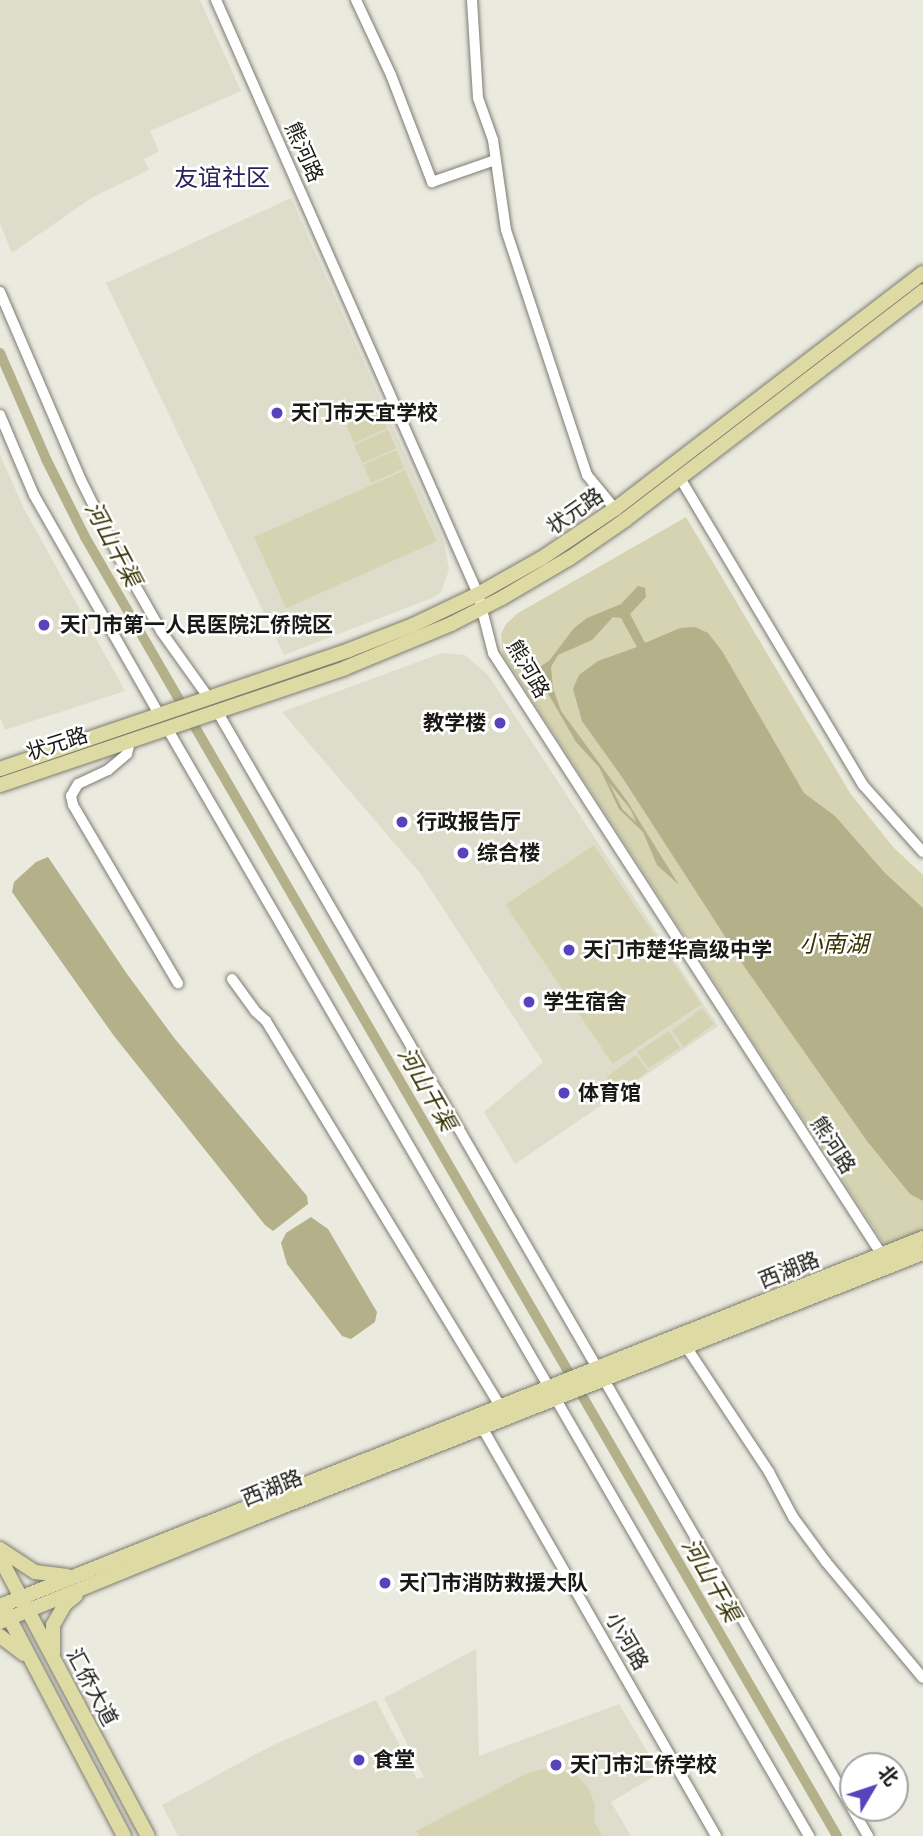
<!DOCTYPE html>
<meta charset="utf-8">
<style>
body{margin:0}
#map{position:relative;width:923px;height:1836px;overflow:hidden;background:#ebeadf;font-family:"Public Sans","Noto Sans SC",sans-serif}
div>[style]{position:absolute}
.built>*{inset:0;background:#deddcb}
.green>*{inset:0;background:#d5d3b1;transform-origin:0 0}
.water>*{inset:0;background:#b3b08a}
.canal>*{height:10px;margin:-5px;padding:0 5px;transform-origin:5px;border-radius:5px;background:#b3b08a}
.roads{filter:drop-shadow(0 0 2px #7d7c72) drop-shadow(0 0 2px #7d7c72)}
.minor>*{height:10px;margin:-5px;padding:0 5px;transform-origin:5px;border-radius:5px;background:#fff}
.major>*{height:14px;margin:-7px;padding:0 7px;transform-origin:7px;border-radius:7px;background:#dedaa3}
.dots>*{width:19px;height:19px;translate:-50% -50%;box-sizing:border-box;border:4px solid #fff;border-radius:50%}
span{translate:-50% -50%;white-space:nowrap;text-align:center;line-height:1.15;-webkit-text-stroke:5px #fff;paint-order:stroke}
.street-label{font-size:21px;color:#191915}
.poi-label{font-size:21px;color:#191915;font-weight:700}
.left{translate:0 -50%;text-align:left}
.right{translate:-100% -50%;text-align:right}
.water-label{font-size:23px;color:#373200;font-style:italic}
.quarter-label{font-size:24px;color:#2a235d}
.north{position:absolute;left:839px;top:1752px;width:70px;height:70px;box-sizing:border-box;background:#fff;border:2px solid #a3a3a1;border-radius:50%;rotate:51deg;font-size:19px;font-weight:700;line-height:28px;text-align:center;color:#191915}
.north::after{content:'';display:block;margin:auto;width:24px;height:32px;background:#5744bc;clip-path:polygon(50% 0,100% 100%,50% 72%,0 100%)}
</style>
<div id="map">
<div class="built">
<i style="clip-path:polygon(0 0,200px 0,241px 91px,150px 131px,159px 151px,144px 159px,149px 170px,93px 197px,12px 253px,0 224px)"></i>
<i style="clip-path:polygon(291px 198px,444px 542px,449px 570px,441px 592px,432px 598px,284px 655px,106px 283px)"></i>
<i style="clip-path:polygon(0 455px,24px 509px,125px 691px,5px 730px,0 718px)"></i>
<i style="clip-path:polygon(442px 653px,465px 655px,488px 675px,718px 1026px,515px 1164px,484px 1112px,543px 1062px,420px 873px,282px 712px)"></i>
<i style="clip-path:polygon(476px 1649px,479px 1756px,619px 1704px,660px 1773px,611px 1802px,631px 1836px,178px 1836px,162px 1805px,271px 1746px,376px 1700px,417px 1779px,424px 1777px,384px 1698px)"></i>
</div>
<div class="green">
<i style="left:379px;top:410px;width:20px;height:36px;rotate:66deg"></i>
<i style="left:388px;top:430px;width:20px;height:37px;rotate:66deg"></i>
<i style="left:396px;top:450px;width:20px;height:36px;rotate:66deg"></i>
<i style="left:405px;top:470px;width:78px;height:165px;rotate:66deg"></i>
<i style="clip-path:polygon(686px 517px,850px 793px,893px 847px,923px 875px,923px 1232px,886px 1247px,503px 655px,501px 634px,506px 624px,518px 613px)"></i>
<i style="left:594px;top:845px;width:192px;height:107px;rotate:56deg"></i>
<i style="left:702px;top:1008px;width:20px;height:38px;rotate:53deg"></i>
<i style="left:669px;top:1031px;width:20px;height:38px;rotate:57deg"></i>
<i style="left:636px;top:1055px;width:20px;height:37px;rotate:53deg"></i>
<i style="clip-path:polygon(554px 1767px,578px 1776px,589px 1789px,595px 1805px,594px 1821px,602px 1836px,419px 1836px,416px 1831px,530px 1772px)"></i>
</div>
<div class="water">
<i style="clip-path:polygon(evenodd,638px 586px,645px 588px,646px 597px,630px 614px,645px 643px,680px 628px,695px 627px,708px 633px,722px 651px,804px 793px,835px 816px,885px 873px,923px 908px,923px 1201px,910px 1194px,867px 1141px,746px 969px,622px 777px,582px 721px,573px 689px,579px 675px,598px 661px,637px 647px,621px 618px,613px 617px,592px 640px,558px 655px,551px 667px,553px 688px,561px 711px,627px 801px,679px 885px,657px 865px,643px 832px,619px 809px,599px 767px,576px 742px,538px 676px,538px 668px,549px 661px,574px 628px,587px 618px,621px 604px,638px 586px,609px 783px,631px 810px,636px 822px,623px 810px,609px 783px)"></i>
<i style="clip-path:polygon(48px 857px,127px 974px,175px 1039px,307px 1196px,308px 1204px,273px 1231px,265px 1225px,114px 1036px,12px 892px,14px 882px,36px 862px)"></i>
<i style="clip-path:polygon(311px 1217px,328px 1229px,377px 1312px,375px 1322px,351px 1339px,342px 1336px,287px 1264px,281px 1243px,286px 1233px)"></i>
</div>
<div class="canal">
<i style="left:0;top:353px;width:116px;rotate:66.5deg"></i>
<i style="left:46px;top:459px;width:87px;rotate:63.4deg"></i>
<i style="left:85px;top:537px;width:1501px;rotate:59.93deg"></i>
</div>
<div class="roads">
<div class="minor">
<i style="left:216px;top:0;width:649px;rotate:66.2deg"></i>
<i style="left:478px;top:594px;width:61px;rotate:75.7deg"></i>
<i style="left:493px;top:653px;width:720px;rotate:57.13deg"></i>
<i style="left:356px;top:0;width:83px;rotate:65deg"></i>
<i style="left:391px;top:75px;width:115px;rotate:69deg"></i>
<i style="left:432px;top:182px;width:67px;rotate:-19.2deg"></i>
<i style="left:472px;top:0;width:98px;rotate:86.5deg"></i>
<i style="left:478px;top:98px;width:45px;rotate:70.3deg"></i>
<i style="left:493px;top:140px;width:91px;rotate:81.8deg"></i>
<i style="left:506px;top:230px;width:258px;rotate:71.7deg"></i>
<i style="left:587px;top:475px;width:44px;rotate:50.5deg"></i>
<i style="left:0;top:292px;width:205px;rotate:66.7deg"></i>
<i style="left:81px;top:480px;width:88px;rotate:63.7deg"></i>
<i style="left:120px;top:559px;width:83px;rotate:60.3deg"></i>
<i style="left:161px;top:631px;width:81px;rotate:54.5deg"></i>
<i style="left:0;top:415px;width:87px;rotate:67deg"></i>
<i style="left:34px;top:495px;width:252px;rotate:60.3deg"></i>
<i style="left:680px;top:478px;width:357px;rotate:59.2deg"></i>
<i style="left:863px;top:785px;width:90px;rotate:48.2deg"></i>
<i style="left:217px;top:711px;width:1300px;rotate:59.94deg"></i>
<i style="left:167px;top:728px;width:1281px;rotate:59.91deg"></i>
<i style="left:130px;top:742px;width:12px;rotate:104deg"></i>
<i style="left:127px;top:754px;width:25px;rotate:140deg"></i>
<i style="left:108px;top:770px;width:33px;rotate:155deg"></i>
<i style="left:78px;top:784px;width:14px;rotate:120deg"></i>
<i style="left:71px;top:796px;width:9px;rotate:77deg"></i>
<i style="left:73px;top:805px;width:207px;rotate:59.5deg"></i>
<i style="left:232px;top:979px;width:39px;rotate:54deg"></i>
<i style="left:255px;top:1011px;width:15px;rotate:42deg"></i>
<i style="left:266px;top:1021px;width:451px;rotate:58.7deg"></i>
<i style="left:687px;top:1348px;width:149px;rotate:56.5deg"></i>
<i style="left:769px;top:1472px;width:51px;rotate:61.9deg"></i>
<i style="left:793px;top:1517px;width:56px;rotate:53.7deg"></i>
<i style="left:826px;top:1562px;width:151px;rotate:50.1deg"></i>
<i style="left:483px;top:1429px;width:469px;rotate:60.2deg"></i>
</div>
<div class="major">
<i style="left:0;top:769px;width:369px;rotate:-18.8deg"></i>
<i style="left:349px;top:650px;width:69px;rotate:-21.3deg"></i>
<i style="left:413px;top:625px;width:72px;rotate:-25.5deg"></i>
<i style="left:478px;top:594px;width:73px;rotate:-29.4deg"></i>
<i style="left:542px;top:558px;width:88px;rotate:-33.9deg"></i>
<i style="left:615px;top:509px;width:388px;rotate:-37.5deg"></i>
<i style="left:0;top:785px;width:364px;rotate:-18.7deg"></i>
<i style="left:345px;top:668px;width:115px;rotate:-22.5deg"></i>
<i style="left:451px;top:624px;width:57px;rotate:-27deg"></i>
<i style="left:502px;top:598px;width:79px;rotate:-30.5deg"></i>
<i style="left:570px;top:558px;width:67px;rotate:-34.6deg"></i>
<i style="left:625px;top:520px;width:376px;rotate:-37.5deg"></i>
<i style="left:0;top:1549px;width:42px;rotate:33.3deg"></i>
<i style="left:35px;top:1572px;width:32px;rotate:7deg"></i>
<i style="left:0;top:1558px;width:315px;rotate:62deg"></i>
<i style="left:0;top:1606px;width:994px;rotate:-21.74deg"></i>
<i style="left:6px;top:1612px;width:253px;rotate:62.2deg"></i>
<i style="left:0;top:1622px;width:271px;rotate:-22.3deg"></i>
<i style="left:251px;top:1519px;width:723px;rotate:-21.6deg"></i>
<i style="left:0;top:1636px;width:30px;rotate:37deg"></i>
<i style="left:53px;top:1654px;width:29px;rotate:-90deg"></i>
<i style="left:53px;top:1625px;width:24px;rotate:-60deg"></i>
<i style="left:65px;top:1604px;width:14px;rotate:-39deg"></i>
</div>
</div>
<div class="dots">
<i style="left:277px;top:413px;background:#5744bc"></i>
<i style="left:44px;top:625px;background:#5744bc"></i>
<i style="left:500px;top:723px;background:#5744bc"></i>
<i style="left:402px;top:822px;background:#5744bc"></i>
<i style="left:463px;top:853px;background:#5744bc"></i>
<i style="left:569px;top:950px;background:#5744bc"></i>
<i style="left:529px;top:1002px;background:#5744bc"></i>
<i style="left:564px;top:1093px;background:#5744bc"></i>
<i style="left:385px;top:1583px;background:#5744bc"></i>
<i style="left:359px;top:1760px;background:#5744bc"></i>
<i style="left:556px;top:1765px;background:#5744bc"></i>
</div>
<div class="street-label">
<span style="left:304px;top:152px;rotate:66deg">熊河路</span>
<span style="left:575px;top:511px;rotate:-35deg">状元路</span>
<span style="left:528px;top:669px;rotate:60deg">熊河路</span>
<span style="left:57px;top:744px;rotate:-18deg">状元路</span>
<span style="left:833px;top:1145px;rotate:57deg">熊河路</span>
<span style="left:789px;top:1270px;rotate:-22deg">西湖路</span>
<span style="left:272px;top:1488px;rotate:-22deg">西湖路</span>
<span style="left:627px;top:1641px;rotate:60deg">小河路</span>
<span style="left:92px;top:1687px;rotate:62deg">汇侨大道</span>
</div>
<div class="poi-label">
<span class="left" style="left:291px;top:413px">天门市天宜学校</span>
<span class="left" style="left:60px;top:625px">天门市第一人民医院汇侨院区</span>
<span class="right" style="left:486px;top:723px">教学楼</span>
<span class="left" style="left:416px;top:822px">行政报告厅</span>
<span class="left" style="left:477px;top:853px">综合楼</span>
<span class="left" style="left:583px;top:950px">天门市楚华高级中学</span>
<span class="left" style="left:543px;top:1002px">学生宿舍</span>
<span class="left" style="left:578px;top:1093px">体育馆</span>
<span class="left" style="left:399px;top:1583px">天门市消防救援大队</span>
<span class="left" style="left:373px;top:1760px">食堂</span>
<span class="left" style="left:570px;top:1765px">天门市汇侨学校</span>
</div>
<div class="water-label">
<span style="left:113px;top:544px;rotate:62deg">河山干渠</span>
<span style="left:834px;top:944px">小南湖</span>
<span style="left:427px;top:1089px;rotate:60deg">河山干渠</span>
<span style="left:711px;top:1580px;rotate:60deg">河山干渠</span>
</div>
<div class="quarter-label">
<span style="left:222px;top:178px">友谊社区</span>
</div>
<div class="north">北</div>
</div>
